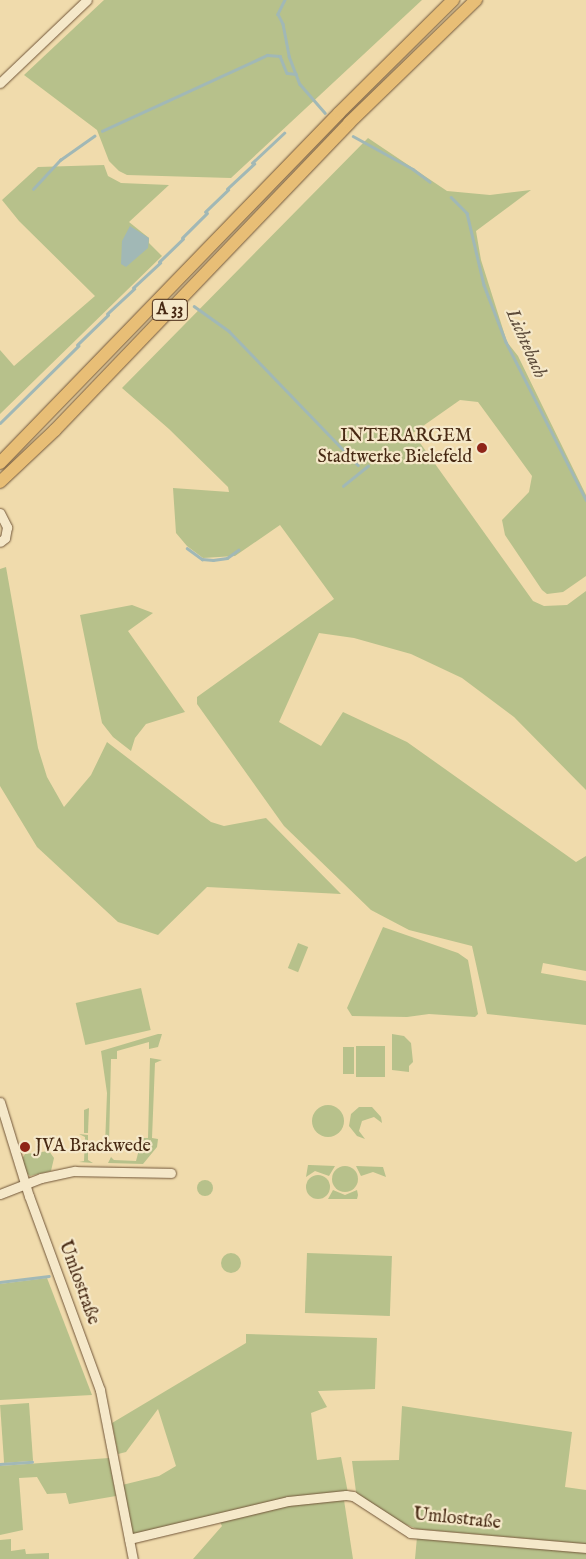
<!DOCTYPE html>
<meta charset="utf-8">
<style>
body{margin:0}
#map{position:relative;width:586px;height:1559px;overflow:hidden;background:#f0dbac;font-family:"IM FELL English",serif}
div>[style]{position:absolute}
.green>*{inset:0;background:#b7c18b;transform-origin:0 0}
.round{border-radius:50%}
.water>*{inset:0;background:#a1b8b6}
.stream>*{height:2.5px;margin:-1.25px;padding:0 1.25px;transform-origin:1.25px;border-radius:1.25px;background:#a1b8b6}
.roads{filter:drop-shadow(0 0 1px #715639) drop-shadow(0 0 1px #715639)}
.minor>*{height:9px;margin:-4.5px;padding:0 4.5px;transform-origin:4.5px;border-radius:4.5px;background:#f5e8c9}
.highway>*{height:12px;margin:-6px;padding:0 6px;transform-origin:6px;border-radius:6px;background:#e8be76}
.dots>*{width:14px;height:14px;translate:-50% -50%;box-sizing:border-box;border:2px solid #f5e8c9;border-radius:50%}
span{translate:-50% -50%;white-space:nowrap;text-align:center;line-height:1.15;-webkit-text-stroke:4.5px #f5e8c9;paint-order:stroke}
.shield-label span{padding:1px 4px;background:#f5e8c9;border:1px solid;border-radius:4px;-webkit-text-stroke-width:0}
.shield-label{font-size:16px;color:#472913;font-weight:700}
.poi-label{font-size:18px;color:#472913}
.right{translate:-100% -50%;text-align:right}
.left{translate:0 -50%;text-align:left}
.street-label{font-size:18px;color:#472913}
.water-label{font-size:19px;color:#5e4d3c;font-style:italic}
</style>
<div id="map">
<div class="green">
<i style="clip-path:polygon(104px 0,422px 0,231px 178px,127px 175px,119px 171px,109px 161px,97px 130px,24px 75px)"></i>
<i style="clip-path:polygon(368px 138px,447px 191px,490px 195px,531px 190px,476px 231px,481px 260px,507px 342px,518px 356px,586px 495px,586px 576px,563px 592px,547px 594px,542px 590px,505px 535px,502px 520px,529px 492px,532px 476px,478px 402px,460px 400px,413px 433px,533px 601px,544px 606px,567px 605px,586px 591px,586px 790px,514px 717px,462px 678px,411px 654px,354px 638px,319px 633px,279px 722px,321px 746px,343px 712px,407px 742px,576px 862px,586px 856px,586px 971px,543px 963px,541px 973px,586px 981px,586px 1025px,487px 1014px,472px 946px,409px 930px,371px 910px,284px 826px,197px 704px,197px 697px,334px 599px,280px 525px,235px 556px,203px 558px,187px 546px,176px 533px,173px 488px,229px 492px,228px 487px,169px 429px,122px 388px)"></i>
<i style="clip-path:polygon(104px 165px,108px 176px,121px 183px,169px 185px,129px 222px,149px 238px,149px 243px,162px 256px,0 414px,0 350px,14px 366px,95px 296px,19px 221px,2px 200px,38px 167px)"></i>
<i style="clip-path:polygon(6px 567px,38px 748px,47px 777px,64px 807px,91px 775px,107px 742px,211px 822px,224px 826px,266px 818px,341px 894px,207px 887px,158px 935px,118px 922px,37px 847px,0 786px,0 569px)"></i>
<i style="clip-path:polygon(132px 605px,153px 613px,128px 631px,185px 712px,146px 724px,135px 738px,131px 751px,113px 737px,102px 723px,80px 615px)"></i>
<i style="clip-path:polygon(383px 927px,458px 953px,468px 960px,478px 1014px,475px 1017px,429px 1014px,407px 1017px,352px 1016px,347px 1008px)"></i>
<i style="left:298px;top:943px;width:11px;height:27px;rotate:22deg"></i>
<i style="left:141px;top:988px;width:43px;height:67px;rotate:77deg"></i>
<i style="clip-path:polygon(158px 1034px,162px 1034px,158px 1047px,149px 1049px,149px 1042px,117px 1051px,117px 1059px,111px 1059px,109px 1144px,114px 1145px,102px 1152px,100px 1145px,105px 1145px,107px 1093px,101px 1051px)"></i>
<i style="clip-path:polygon(392px 1034px,404px 1036px,411px 1043px,413px 1062px,409px 1066px,409px 1072px,392px 1070px)"></i>
<i style="left:385px;top:1046px;width:31px;height:29px;rotate:90deg"></i>
<i style="left:343px;top:1047px;width:11px;height:27px"></i>
<i style="clip-path:polygon(150px 1058px,162px 1060px,155px 1063px,152px 1138px,158px 1139px,157px 1147px,143px 1164px,108px 1163px,111px 1157px,114px 1160px,136px 1161px,142px 1138px,148px 1138px)"></i>
<i class="round" style="left:312px;top:1105px;width:32px;height:32px"></i>
<i style="clip-path:polygon(359px 1107px,372px 1107px,381px 1117px,382px 1123px,374px 1117px,362px 1121px,359px 1131px,365px 1139px,357px 1136px,349px 1126px,351px 1114px)"></i>
<i style="clip-path:polygon(89px 1108px,88px 1133px,84px 1133px,84px 1110px)"></i>
<i style="clip-path:polygon(79px 1134px,88px 1135px,88px 1160px,93px 1163px,79px 1162px,84px 1161px,85px 1137px)"></i>
<i style="clip-path:polygon(49px 1151px,54px 1158px,51px 1171px,30px 1176px,26px 1173px,22px 1159px,25px 1154px)"></i>
<i style="clip-path:polygon(308px 1165px,310px 1165px,335px 1166px,329px 1176px,315px 1171px,306px 1177px)"></i>
<i style="clip-path:polygon(356px 1166px,383px 1167px,386px 1177px,373px 1172px,361px 1176px)"></i>
<i class="round" style="left:332px;top:1166px;width:26px;height:26px"></i>
<i class="round" style="left:306px;top:1175px;width:24px;height:24px"></i>
<i class="round" style="left:197px;top:1180px;width:16px;height:16px"></i>
<i style="clip-path:polygon(333px 1190px,345px 1195px,357px 1190px,358px 1195px,357px 1199px,328px 1199px)"></i>
<i style="left:307px;top:1253px;width:85px;height:60px;rotate:2deg"></i>
<i class="round" style="left:221px;top:1253px;width:20px;height:20px"></i>
<i style="clip-path:polygon(47px 1278px,92px 1395px,0 1400px,0 1284px)"></i>
<i style="clip-path:polygon(246px 1334px,377px 1338px,375px 1389px,318px 1391px,327px 1407px,311px 1413px,317px 1460px,341px 1457px,348px 1493px,132px 1535px,122px 1485px,159px 1476px,176px 1466px,158px 1409px,126px 1452px,118px 1454px,112px 1423px,246px 1343px)"></i>
<i style="left:29px;top:1403px;width:58px;height:29px;rotate:86deg"></i>
<i style="clip-path:polygon(402px 1406px,572px 1432px,565px 1487px,586px 1490px,586px 1544px,417px 1529px,392px 1519px,361px 1496px,356px 1492px,352px 1461px,399px 1460px)"></i>
<i style="clip-path:polygon(109px 1458px,116px 1496px,69px 1504px,66px 1493px,47px 1494px,37px 1477px,19px 1478px,23px 1530px,0 1535px,0 1466px)"></i>
<i style="clip-path:polygon(344px 1500px,353px 1559px,193px 1559px,222px 1526px,219px 1520px,292px 1504px)"></i>
<i style="clip-path:polygon(417px 1537px,586px 1551px,586px 1559px,415px 1559px)"></i>
<i style="clip-path:polygon(11px 1539px,11px 1551px,25px 1549px,26px 1554px,49px 1553px,49px 1559px,0 1559px,0 1540px)"></i>
</div>
<div class="water">
<i style="clip-path:polygon(130px 226px,149px 238px,148px 248px,126px 267px,121px 264px,122px 241px)"></i>
</div>
<div class="stream">
<i style="left:285px;top:0;width:16px;rotate:117deg"></i>
<i style="left:278px;top:14px;width:11px;rotate:63deg"></i>
<i style="left:283px;top:24px;width:33px;rotate:79deg"></i>
<i style="left:289px;top:56px;width:30px;rotate:69deg"></i>
<i style="left:300px;top:84px;width:38px;rotate:49deg"></i>
<i style="left:102px;top:131px;width:182px;rotate:-24.7deg"></i>
<i style="left:267px;top:55px;width:13px;rotate:4deg"></i>
<i style="left:280px;top:56px;width:18px;rotate:68deg"></i>
<i style="left:287px;top:73px;width:9px;rotate:6deg"></i>
<i style="left:353px;top:136px;width:68px;rotate:28.8deg"></i>
<i style="left:413px;top:169px;width:21px;rotate:37deg"></i>
<i style="left:252px;top:163px;width:44px;rotate:-43.2deg"></i>
<i style="left:33px;top:189px;width:40px;rotate:-47deg"></i>
<i style="left:60px;top:160px;width:42px;rotate:-35.2deg"></i>
<i style="left:227px;top:189px;width:37px;rotate:-43deg"></i>
<i style="left:451px;top:197px;width:23px;rotate:45deg"></i>
<i style="left:467px;top:213px;width:74px;rotate:76.7deg"></i>
<i style="left:484px;top:285px;width:61px;rotate:68.9deg"></i>
<i style="left:506px;top:342px;width:177px;rotate:63.1deg"></i>
<i style="left:205px;top:212px;width:32px;rotate:-44deg"></i>
<i style="left:182px;top:238px;width:35px;rotate:-45deg"></i>
<i style="left:159px;top:262px;width:33px;rotate:-44deg"></i>
<i style="left:133px;top:288px;width:37px;rotate:-43deg"></i>
<i style="left:194px;top:306px;width:43px;rotate:35.5deg"></i>
<i style="left:229px;top:331px;width:186px;rotate:46.1deg"></i>
<i style="left:107px;top:314px;width:37px;rotate:-43deg"></i>
<i style="left:77px;top:345px;width:43px;rotate:-44.1deg"></i>
<i style="left:0;top:423px;width:110px;rotate:-44.6deg"></i>
<i style="left:343px;top:486px;width:32px;rotate:-39deg"></i>
<i style="left:187px;top:548px;width:19px;rotate:36deg"></i>
<i style="left:202px;top:559px;width:11px;rotate:5deg"></i>
<i style="left:213px;top:560px;width:14px;rotate:-8deg"></i>
<i style="left:227px;top:558px;width:14px;rotate:-36deg"></i>
<i style="left:0;top:1282px;width:49px;rotate:-7deg"></i>
<i style="left:0;top:1464px;width:32px;rotate:-4deg"></i>
</div>
<div class="roads">
<div class="minor">
<i style="left:0;top:83px;width:120px;rotate:-43.7deg"></i>
<i style="left:0;top:513px;width:16px;rotate:63deg"></i>
<i style="left:7px;top:527px;width:11px;rotate:100deg"></i>
<i style="left:5px;top:538px;width:6px;rotate:141deg"></i>
<i style="left:0;top:1102px;width:98px;rotate:72.9deg"></i>
<i style="left:29px;top:1196px;width:207px;rotate:69.9deg"></i>
<i style="left:100px;top:1390px;width:172px;rotate:79deg"></i>
<i style="left:0;top:1194px;width:44px;rotate:-21.3deg"></i>
<i style="left:41px;top:1178px;width:35px;rotate:-12deg"></i>
<i style="left:75px;top:1171px;width:96px;rotate:1.2deg"></i>
<i style="left:129px;top:1539px;width:163px;rotate:-13.4deg"></i>
<i style="left:288px;top:1501px;width:58px;rotate:-5.9deg"></i>
<i style="left:346px;top:1495px;width:7px;rotate:8deg"></i>
<i style="left:353px;top:1496px;width:68px;rotate:33deg"></i>
<i style="left:410px;top:1533px;width:177px;rotate:4.9deg"></i>
</div>
<div class="highway">
<i style="left:0;top:463px;width:487px;rotate:-45.9deg"></i>
<i style="left:339px;top:113px;width:161px;rotate:-44.7deg"></i>
<i style="left:0;top:482px;width:76px;rotate:-43.4deg"></i>
<i style="left:55px;top:430px;width:425px;rotate:-46.2deg"></i>
<i style="left:349px;top:123px;width:177px;rotate:-44.1deg"></i>
</div>
</div>
<div class="dots">
<i style="left:482px;top:448px;background:#8f2418"></i>
<i style="left:25px;top:1147px;background:#8f2418"></i>
</div>
<div class="shield-label">
<span style="left:170px;top:310px">A 33</span>
</div>
<div class="poi-label">
<span class="right" style="left:472px;top:448px">INTERARGEM<br>Stadtwerke Bielefeld</span>
<span class="left" style="left:35px;top:1147px">JVA Brackwede</span>
</div>
<div class="street-label">
<span style="left:78px;top:1283px;rotate:70deg">Umlostraße</span>
<span style="left:457px;top:1520px;rotate:6deg">Umlostraße</span>
</div>
<div class="water-label">
<span style="left:525px;top:344px;rotate:66deg">Lichtebach</span>
</div>
</div>
